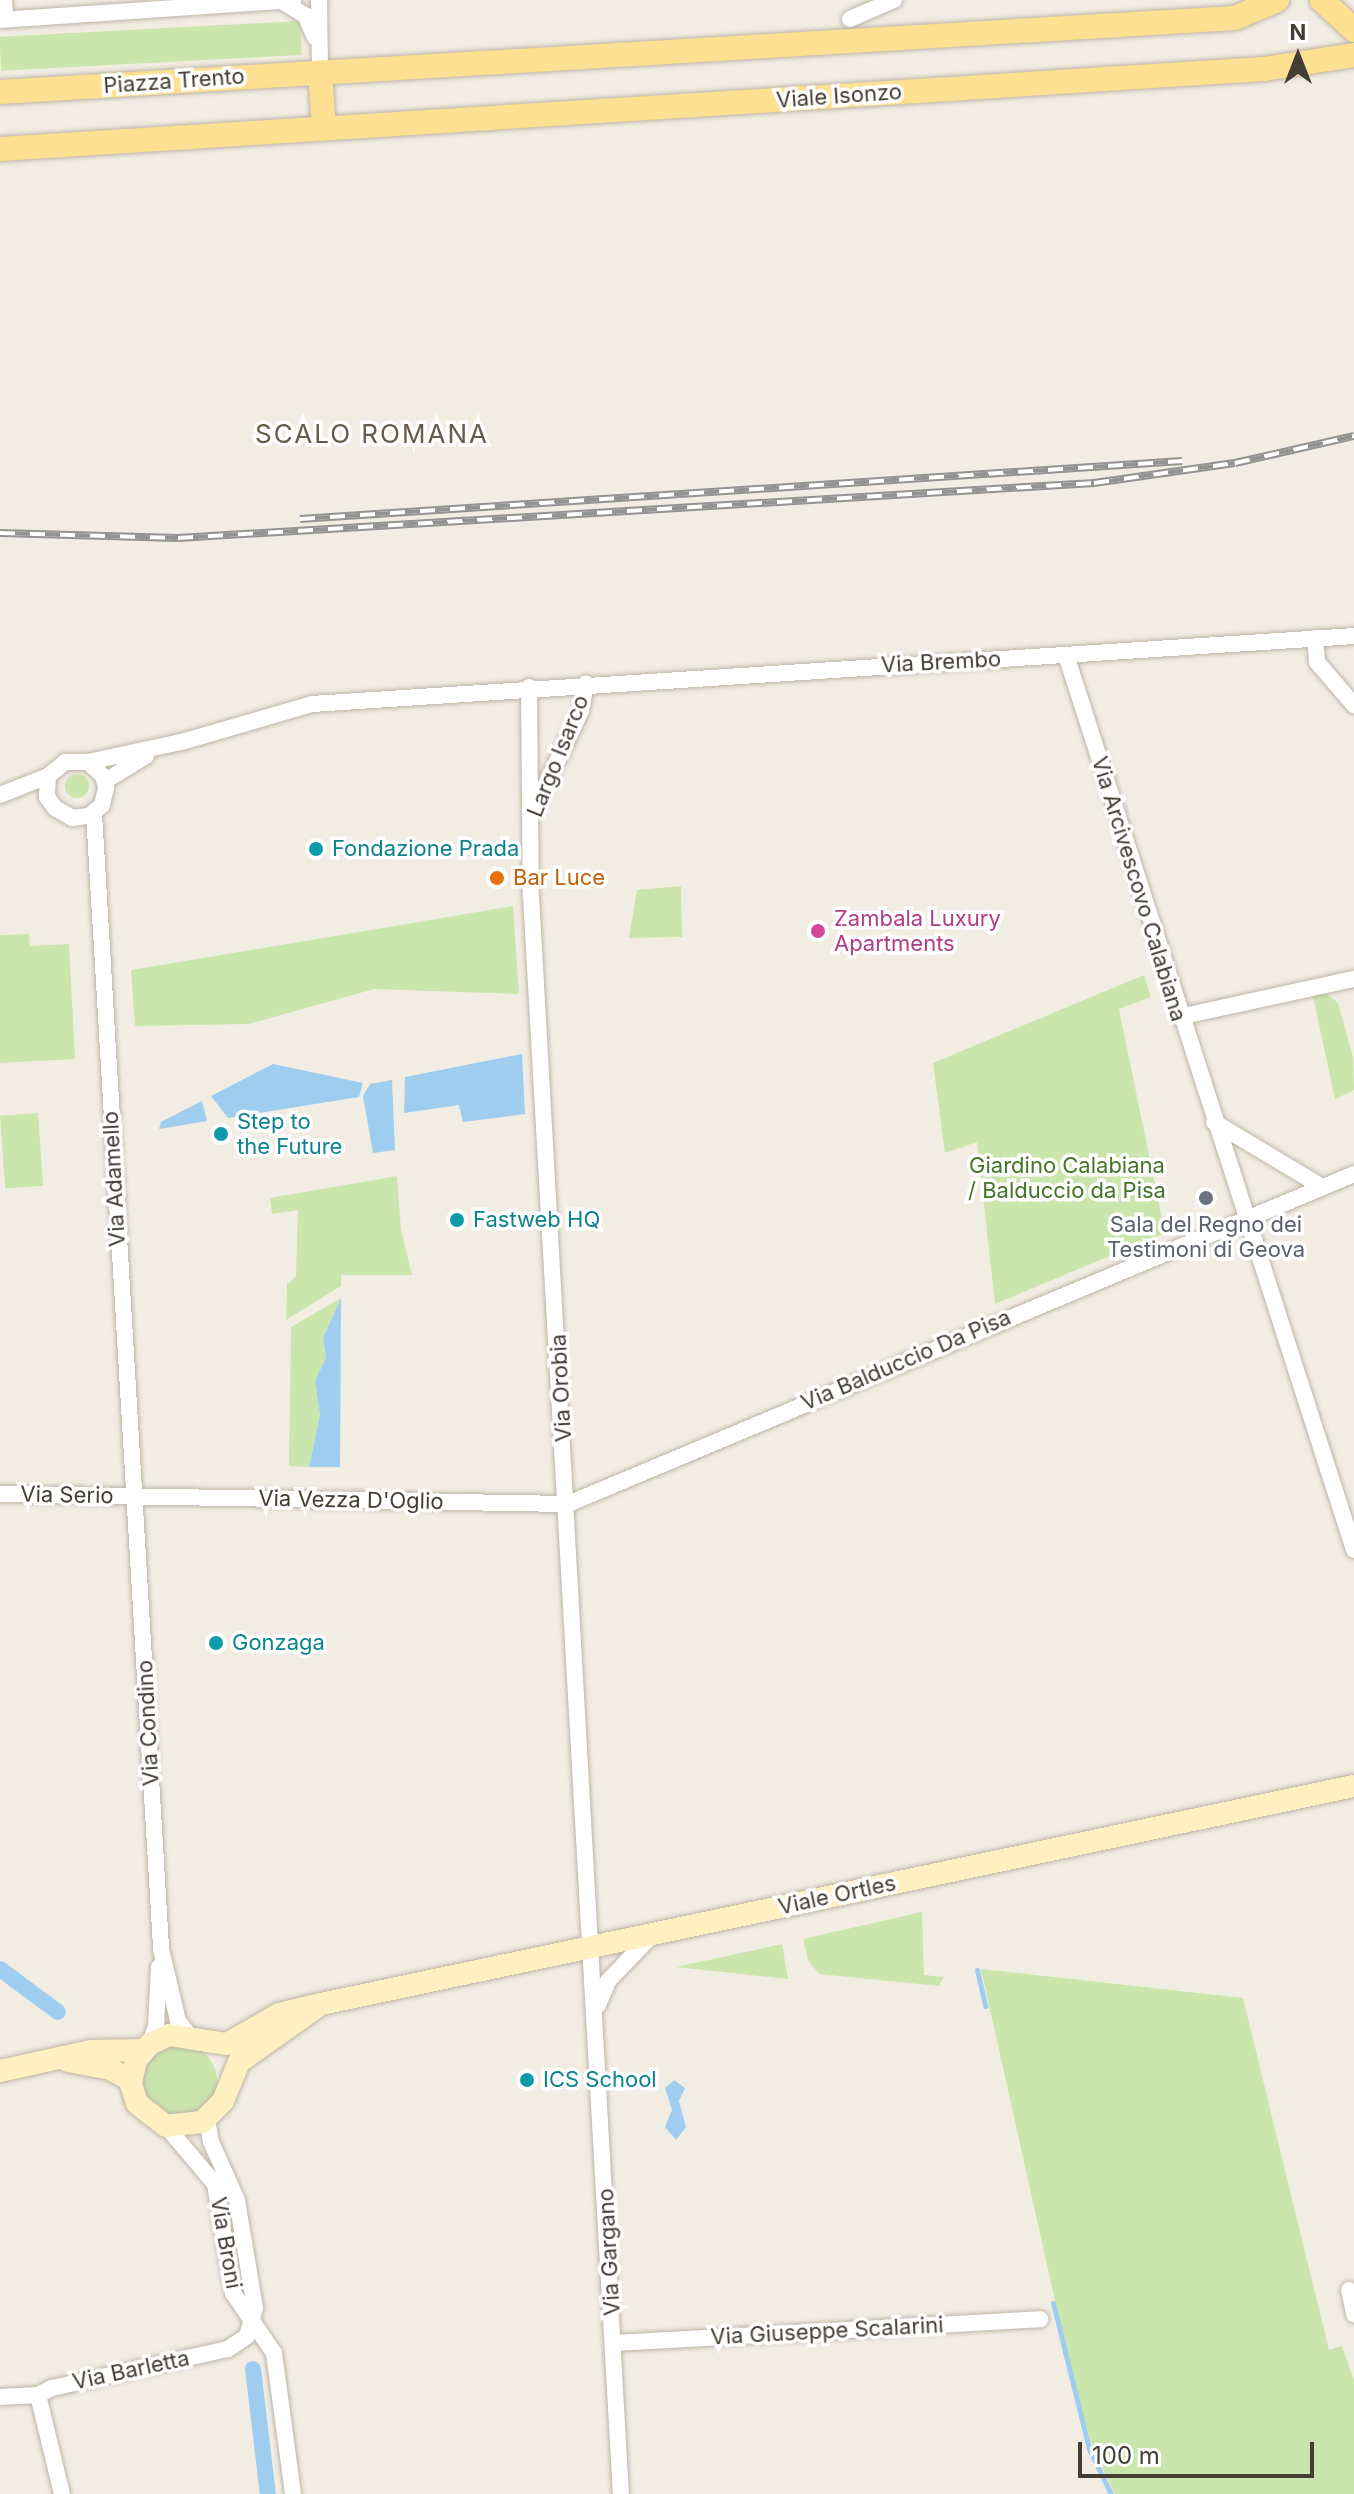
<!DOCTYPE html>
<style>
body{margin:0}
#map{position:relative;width:1354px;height:2494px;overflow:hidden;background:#f2ede3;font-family:Inter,sans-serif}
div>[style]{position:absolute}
.green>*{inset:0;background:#cbe6ac;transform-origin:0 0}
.round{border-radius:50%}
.water>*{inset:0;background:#9fcdef}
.stream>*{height:5px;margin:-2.5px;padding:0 2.5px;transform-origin:2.5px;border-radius:2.5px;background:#9fcdef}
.canal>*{height:16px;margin:-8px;padding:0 8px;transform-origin:8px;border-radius:8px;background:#9fcdef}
.roads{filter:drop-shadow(0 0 2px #bdb5a6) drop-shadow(0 0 2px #bdb5a6)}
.street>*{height:16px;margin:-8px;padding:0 8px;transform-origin:8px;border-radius:8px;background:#fff}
.secondary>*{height:22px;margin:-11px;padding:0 11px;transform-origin:11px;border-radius:11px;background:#fef0c1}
.primary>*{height:24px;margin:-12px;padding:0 12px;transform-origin:12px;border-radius:12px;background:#fde091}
.rail>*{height:8px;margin-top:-4px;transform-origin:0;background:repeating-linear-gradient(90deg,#fff 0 15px,#939393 0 30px);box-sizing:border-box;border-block:2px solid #939393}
.dots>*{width:22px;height:22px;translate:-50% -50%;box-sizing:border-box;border:4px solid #fff;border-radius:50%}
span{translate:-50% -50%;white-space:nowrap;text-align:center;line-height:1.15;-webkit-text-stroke:7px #fff;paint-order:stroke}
.street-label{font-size:22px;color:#433d34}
.culture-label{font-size:22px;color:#0d838f}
.left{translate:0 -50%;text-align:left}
.food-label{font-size:22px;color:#c56008}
.hotel-label{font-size:22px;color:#b23c85}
.park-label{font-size:22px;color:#447428}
.worship-label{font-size:22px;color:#5b616d}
.quarter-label{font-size:26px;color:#665b4b;letter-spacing:2px}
.north{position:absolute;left:1258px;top:16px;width:80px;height:80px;-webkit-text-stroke:6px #fff;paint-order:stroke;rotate:0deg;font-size:22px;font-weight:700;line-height:32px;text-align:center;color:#433d34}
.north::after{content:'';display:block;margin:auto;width:28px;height:36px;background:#433d34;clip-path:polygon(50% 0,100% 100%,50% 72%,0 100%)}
.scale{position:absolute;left:1078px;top:2442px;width:236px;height:36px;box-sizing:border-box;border:4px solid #433d34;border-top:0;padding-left:10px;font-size:24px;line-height:28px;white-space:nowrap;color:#433d34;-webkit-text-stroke:6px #fff;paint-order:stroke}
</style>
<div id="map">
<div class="green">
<i style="left:300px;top:21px;width:34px;height:301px;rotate:87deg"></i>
<i class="round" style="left:65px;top:774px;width:24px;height:24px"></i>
<i style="clip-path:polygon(681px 886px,682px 937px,629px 938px,637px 890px)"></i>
<i style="clip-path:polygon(513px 906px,519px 994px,374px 989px,249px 1024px,135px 1026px,131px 970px)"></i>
<i style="clip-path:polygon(29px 934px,30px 946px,69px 944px,75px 1059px,0 1063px,0 935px)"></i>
<i style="clip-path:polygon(1144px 975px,1151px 997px,1119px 1009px,1165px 1233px,995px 1304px,977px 1142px,945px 1153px,933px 1063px)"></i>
<i style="clip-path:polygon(1326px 993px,1338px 1003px,1353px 1057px,1354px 1090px,1335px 1099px,1313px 996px)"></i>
<i style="left:38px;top:1113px;width:73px;height:38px;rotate:86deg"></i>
<i style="clip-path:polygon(397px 1176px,401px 1230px,412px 1275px,341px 1275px,341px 1286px,286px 1320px,287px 1284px,296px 1277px,298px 1210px,272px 1214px,270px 1198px)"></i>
<i style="clip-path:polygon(341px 1298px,323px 1338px,326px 1358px,315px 1381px,320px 1415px,309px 1467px,289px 1466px,291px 1327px)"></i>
<i style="clip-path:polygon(922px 1912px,924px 1975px,944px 1977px,939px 1986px,819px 1974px,808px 1960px,803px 1939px)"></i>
<i style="clip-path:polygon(782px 1944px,788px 1979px,676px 1967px)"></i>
<i style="clip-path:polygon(981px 1969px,1243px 1998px,1329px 2350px,1342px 2346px,1354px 2380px,1354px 2494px,1115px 2494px,1092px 2447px,1066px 2350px)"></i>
<i class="round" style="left:143px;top:2044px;width:74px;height:74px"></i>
</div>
<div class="water">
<i style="clip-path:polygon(522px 1054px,525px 1114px,463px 1122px,459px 1105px,404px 1113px,405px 1077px)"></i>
<i style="clip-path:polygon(273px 1064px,363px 1083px,359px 1097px,228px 1118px,211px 1096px)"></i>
<i style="clip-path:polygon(392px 1080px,395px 1150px,373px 1153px,363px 1096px,370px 1084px)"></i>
<i style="clip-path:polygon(202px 1101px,207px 1121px,159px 1129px,161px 1122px)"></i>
<i style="clip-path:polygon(341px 1298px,340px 1467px,309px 1467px,320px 1415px,315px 1381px,326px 1358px,323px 1338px)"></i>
<i style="clip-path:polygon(674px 2080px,685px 2088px,679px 2101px,686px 2127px,676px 2140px,665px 2127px,672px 2110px,665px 2088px)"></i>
</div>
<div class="stream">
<i style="left:977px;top:1970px;width:37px;rotate:77deg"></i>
<i style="left:1053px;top:2303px;width:150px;rotate:76.1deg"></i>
<i style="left:1089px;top:2449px;width:50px;rotate:63.9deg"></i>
</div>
<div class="canal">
<i style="left:0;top:1969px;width:72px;rotate:36.6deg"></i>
<i style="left:253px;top:2369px;width:126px;rotate:83.2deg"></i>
</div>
<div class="roads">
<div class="street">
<i style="left:4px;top:0;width:19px;rotate:87deg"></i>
<i style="left:319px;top:0;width:72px;rotate:89.2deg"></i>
<i style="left:283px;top:2px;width:26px;rotate:31deg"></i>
<i style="left:305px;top:15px;width:24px;rotate:66deg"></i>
<i style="left:850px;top:19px;width:48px;rotate:-23.4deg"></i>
<i style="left:0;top:20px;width:294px;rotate:-3.9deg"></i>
<i style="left:1315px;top:638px;width:24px;rotate:85deg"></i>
<i style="left:1317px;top:662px;width:57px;rotate:49.3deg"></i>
<i style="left:1066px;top:655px;width:940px;rotate:72.16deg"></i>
<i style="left:529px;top:687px;width:209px;rotate:89.5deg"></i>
<i style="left:531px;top:896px;width:1601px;rotate:86.78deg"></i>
<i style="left:48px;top:776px;width:21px;rotate:93deg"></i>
<i style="left:47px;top:797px;width:14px;rotate:54deg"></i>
<i style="left:55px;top:808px;width:20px;rotate:30deg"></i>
<i style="left:72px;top:818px;width:17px;rotate:-7deg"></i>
<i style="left:89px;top:816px;width:17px;rotate:-40deg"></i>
<i style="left:102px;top:805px;width:18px;rotate:-77deg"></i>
<i style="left:106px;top:787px;width:11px;rotate:-105deg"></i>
<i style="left:103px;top:776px;width:21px;rotate:-137deg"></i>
<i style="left:105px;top:781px;width:48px;rotate:-31.4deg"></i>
<i style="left:0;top:795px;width:52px;rotate:-21.6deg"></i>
<i style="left:48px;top:776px;width:22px;rotate:-39deg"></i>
<i style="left:65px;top:762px;width:23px"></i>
<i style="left:88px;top:762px;width:99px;rotate:-12.2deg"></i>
<i style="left:185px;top:741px;width:132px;rotate:-16.2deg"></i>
<i style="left:312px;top:704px;width:1044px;rotate:-3.73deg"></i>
<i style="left:536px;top:806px;width:105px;rotate:-64.7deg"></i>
<i style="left:581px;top:711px;width:28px;rotate:-80deg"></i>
<i style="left:94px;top:813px;width:1138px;rotate:86.62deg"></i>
<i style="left:161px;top:1949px;width:74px;rotate:76.7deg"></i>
<i style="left:178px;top:2021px;width:18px;rotate:52deg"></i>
<i style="left:1179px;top:1017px;width:179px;rotate:-12.3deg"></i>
<i style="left:1214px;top:1122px;width:126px;rotate:31deg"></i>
<i style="left:0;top:1494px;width:568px;rotate:1.01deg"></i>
<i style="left:568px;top:1504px;width:852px;rotate:-22.77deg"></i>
<i style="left:598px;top:2005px;width:26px;rotate:-67deg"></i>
<i style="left:608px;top:1981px;width:66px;rotate:-46.2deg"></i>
<i style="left:150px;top:2044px;width:19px;rotate:-72deg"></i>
<i style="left:156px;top:2026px;width:59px;rotate:-87.1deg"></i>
<i style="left:166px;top:2126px;width:76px;rotate:49.8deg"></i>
<i style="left:215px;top:2184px;width:110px;rotate:80.6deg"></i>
<i style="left:233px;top:2293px;width:73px;rotate:55.7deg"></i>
<i style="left:274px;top:2353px;width:142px;rotate:82.3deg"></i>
<i style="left:1349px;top:2290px;width:25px;rotate:78deg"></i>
<i style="left:614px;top:2343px;width:427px;rotate:-3.2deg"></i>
<i style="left:38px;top:2395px;width:102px;rotate:76.4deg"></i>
<i style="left:0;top:2397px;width:38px;rotate:-3deg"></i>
<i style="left:38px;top:2395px;width:16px;rotate:-27deg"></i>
<i style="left:52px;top:2388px;width:180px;rotate:-12.5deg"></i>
<i style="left:228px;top:2349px;width:23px;rotate:-34deg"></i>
<i style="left:247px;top:2336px;width:29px;rotate:-74deg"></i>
<i style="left:255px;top:2308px;width:109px;rotate:-99.5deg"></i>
<i style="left:237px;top:2200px;width:64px;rotate:-114.1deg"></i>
<i style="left:211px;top:2142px;width:23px;rotate:-100deg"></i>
</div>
<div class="secondary">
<i style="left:321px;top:2004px;width:100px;rotate:144.7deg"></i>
<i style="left:239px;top:2062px;width:42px;rotate:112.3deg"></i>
<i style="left:223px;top:2101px;width:30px;rotate:135deg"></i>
<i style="left:202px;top:2122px;width:36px;rotate:174deg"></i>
<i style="left:166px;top:2126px;width:37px;rotate:-142deg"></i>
<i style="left:137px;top:2103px;width:20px;rotate:-108deg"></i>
<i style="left:131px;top:2084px;width:25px;rotate:-78deg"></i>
<i style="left:136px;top:2060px;width:21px;rotate:-49deg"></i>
<i style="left:150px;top:2044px;width:21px;rotate:-25deg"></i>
<i style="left:169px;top:2035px;width:59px;rotate:8.8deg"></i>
<i style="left:227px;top:2044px;width:60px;rotate:-30deg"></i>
<i style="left:279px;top:2014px;width:43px;rotate:-13.4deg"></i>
<i style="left:321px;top:2004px;width:1056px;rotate:-11.92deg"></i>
<i style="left:68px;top:2061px;width:43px;rotate:10.8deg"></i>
<i style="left:110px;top:2069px;width:24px;rotate:28deg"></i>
<i style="left:0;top:2071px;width:93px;rotate:-12.4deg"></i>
<i style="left:91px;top:2051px;width:52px;rotate:-1.1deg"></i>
</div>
<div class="primary">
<i style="left:1322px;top:0;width:44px;rotate:43.2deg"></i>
<i style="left:320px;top:72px;width:56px;rotate:85.9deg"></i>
<i style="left:0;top:92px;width:1237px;rotate:-3.43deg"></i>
<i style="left:1235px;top:18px;width:46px;rotate:-23.2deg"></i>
<i style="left:0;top:149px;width:1266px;rotate:-3.62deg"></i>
<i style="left:1263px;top:69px;width:92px;rotate:-8.7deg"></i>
</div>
</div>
<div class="rail">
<i style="left:300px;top:519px;width:884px;rotate:-3.76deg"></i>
<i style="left:0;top:533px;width:178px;rotate:1.6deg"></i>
<i style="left:178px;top:538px;width:918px;rotate:-3.44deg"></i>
<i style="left:1094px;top:483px;width:142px;rotate:-8.1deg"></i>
<i style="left:1235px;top:463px;width:122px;rotate:-12.8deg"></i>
</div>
<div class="dots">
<i style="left:316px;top:849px;background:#0f9aa8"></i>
<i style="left:497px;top:878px;background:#e8710a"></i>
<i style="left:818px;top:931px;background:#d1479c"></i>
<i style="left:221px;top:1134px;background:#0f9aa8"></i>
<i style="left:1206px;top:1198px;background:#6b7280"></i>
<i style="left:457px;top:1220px;background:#0f9aa8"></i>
<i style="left:216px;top:1643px;background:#0f9aa8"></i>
<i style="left:527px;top:2080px;background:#0f9aa8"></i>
</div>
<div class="street-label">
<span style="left:174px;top:81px;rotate:-4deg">Piazza Trento</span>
<span style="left:839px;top:96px;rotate:-4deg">Viale Isonzo</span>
<span style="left:941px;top:662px;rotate:-3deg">Via Brembo</span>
<span style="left:558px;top:756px;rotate:-68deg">Largo Isarco</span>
<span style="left:1139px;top:889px;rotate:73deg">Via Arcivescovo Calabiana</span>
<span style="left:114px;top:1179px;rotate:-93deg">Via Adamello</span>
<span style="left:906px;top:1360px;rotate:-23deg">Via Balduccio Da Pisa</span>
<span style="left:561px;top:1388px;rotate:-93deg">Via Orobia</span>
<span style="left:67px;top:1495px;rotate:1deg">Via Serio</span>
<span style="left:351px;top:1500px;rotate:1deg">Via Vezza D'Oglio</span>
<span style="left:148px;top:1723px;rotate:-93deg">Via Condino</span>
<span style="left:837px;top:1895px;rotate:-12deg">Viale Ortles</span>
<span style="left:226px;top:2243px;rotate:80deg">Via Broni</span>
<span style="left:609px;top:2252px;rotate:-93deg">Via Gargano</span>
<span style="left:827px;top:2331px;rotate:-3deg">Via Giuseppe Scalarini</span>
<span style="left:131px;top:2370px;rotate:-12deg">Via Barletta</span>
</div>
<div class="culture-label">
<span class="left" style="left:332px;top:849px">Fondazione Prada</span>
<span class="left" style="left:237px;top:1134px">Step to<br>the Future</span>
<span class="left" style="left:473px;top:1220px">Fastweb HQ</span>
<span class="left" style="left:232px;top:1643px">Gonzaga</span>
<span class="left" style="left:543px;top:2080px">ICS School</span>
</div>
<div class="food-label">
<span class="left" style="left:513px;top:878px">Bar Luce</span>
</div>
<div class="hotel-label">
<span class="left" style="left:834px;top:931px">Zambala Luxury<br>Apartments</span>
</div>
<div class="park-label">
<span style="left:1067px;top:1178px">Giardino Calabiana<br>/ Balduccio da Pisa</span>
</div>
<div class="worship-label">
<span style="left:1206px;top:1237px">Sala del Regno dei<br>Testimoni di Geova</span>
</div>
<div class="quarter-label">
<span style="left:372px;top:434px">SCALO ROMANA</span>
</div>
<div class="north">N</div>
<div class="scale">100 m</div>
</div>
